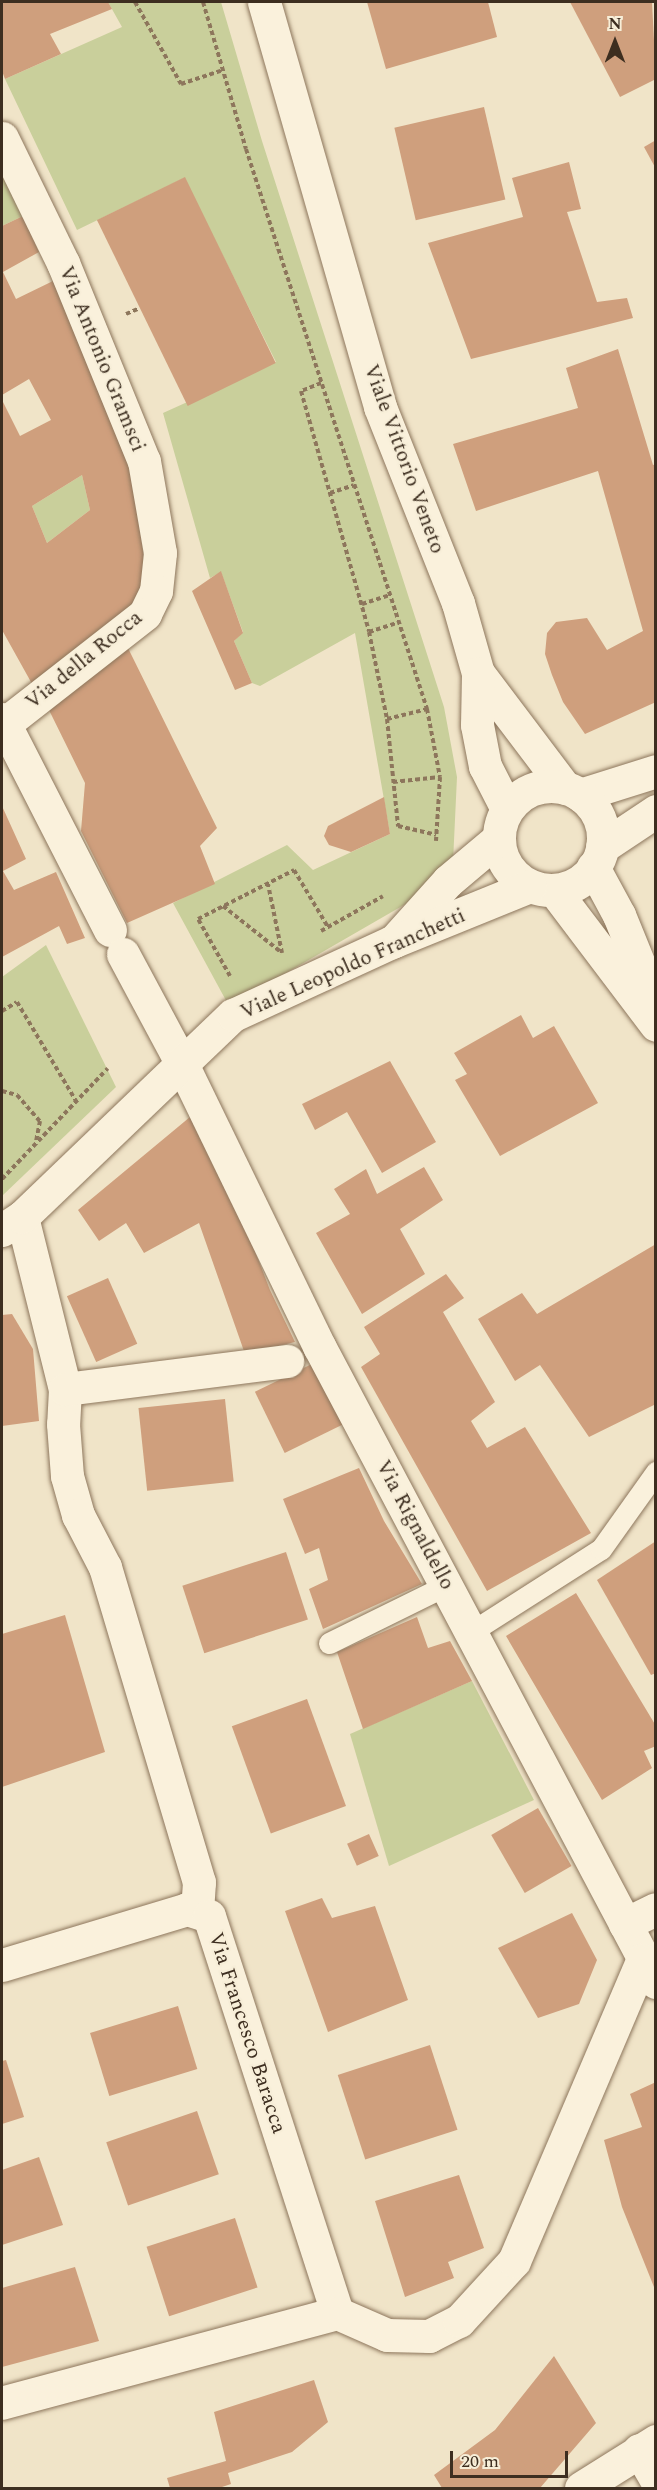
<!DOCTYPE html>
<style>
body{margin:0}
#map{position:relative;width:657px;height:2490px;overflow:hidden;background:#f0e4c8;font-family:Spectral,serif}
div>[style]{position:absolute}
.green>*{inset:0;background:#c9cf9b}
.building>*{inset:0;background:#cf9f7d;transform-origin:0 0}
.path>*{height:4px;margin-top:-2px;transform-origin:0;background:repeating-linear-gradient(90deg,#8d765c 0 4.5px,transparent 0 7.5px)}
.roads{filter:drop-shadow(0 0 2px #8d765c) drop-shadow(0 0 2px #8d765c)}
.service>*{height:21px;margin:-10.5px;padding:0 10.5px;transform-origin:10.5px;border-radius:10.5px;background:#faf1dc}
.minor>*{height:33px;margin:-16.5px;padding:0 16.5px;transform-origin:16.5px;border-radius:16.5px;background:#faf1dc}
.secondary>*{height:33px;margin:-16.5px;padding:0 16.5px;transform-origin:16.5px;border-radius:16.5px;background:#faf1dc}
.secondary>.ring{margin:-16.5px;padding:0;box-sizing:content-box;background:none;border:33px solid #faf1dc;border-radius:50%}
span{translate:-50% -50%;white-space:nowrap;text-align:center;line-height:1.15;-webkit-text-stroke:4.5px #f7eed8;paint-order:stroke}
.street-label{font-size:21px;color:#3d2e20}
.frame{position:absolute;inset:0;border:3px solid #3d2e20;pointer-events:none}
.north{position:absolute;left:585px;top:12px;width:60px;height:60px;-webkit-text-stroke:4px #f7eed8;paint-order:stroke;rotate:0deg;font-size:16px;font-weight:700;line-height:24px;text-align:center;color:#3d2e20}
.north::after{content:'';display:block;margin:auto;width:21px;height:27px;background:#3d2e20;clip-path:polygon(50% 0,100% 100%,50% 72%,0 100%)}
.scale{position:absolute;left:450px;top:2451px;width:118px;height:27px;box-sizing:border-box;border:3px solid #3d2e20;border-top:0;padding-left:8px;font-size:18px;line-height:21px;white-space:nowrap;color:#3d2e20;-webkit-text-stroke:4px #f7eed8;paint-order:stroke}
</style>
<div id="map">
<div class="green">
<i style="clip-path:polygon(108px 2px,221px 2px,262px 141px,444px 707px,457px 777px,453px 862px,442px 883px,229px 1006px,173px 903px,287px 845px,313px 870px,390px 834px,355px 633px,260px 686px,252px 683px,234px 641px,243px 632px,221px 572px,210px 578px,163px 413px,276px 362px,184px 178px,77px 230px,5px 79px,122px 27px)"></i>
<i style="clip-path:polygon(2px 170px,23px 216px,2px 226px)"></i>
<i style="clip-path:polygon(82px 475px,90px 510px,47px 543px,32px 506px)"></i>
<i style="clip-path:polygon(46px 945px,116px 1087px,2px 1196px,2px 977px)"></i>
<i style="clip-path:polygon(472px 1681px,534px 1800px,389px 1866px,350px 1734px)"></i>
</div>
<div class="building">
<i style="clip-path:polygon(2px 2px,108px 2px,112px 9px,50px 34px,61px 54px,5px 79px,2px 71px)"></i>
<i style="clip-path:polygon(367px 2px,488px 2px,497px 37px,386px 69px)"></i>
<i style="clip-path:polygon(570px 2px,652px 2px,656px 79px,620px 97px)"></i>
<i style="left:484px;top:107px;width:95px;height:92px;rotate:77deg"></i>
<i style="clip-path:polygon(656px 140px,656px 169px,644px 147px)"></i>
<i style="clip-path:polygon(569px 162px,581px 209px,567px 212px,597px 302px,627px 298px,633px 318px,471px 359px,428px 243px,523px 217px,512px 178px)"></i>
<i style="left:185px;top:177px;width:207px;height:98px;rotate:64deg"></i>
<i style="clip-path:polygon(evenodd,23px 216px,39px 252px,3px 272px,16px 299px,53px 281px,128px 445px,148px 587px,109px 629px,36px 691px,2px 630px,2px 400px,20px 436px,51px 420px,29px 379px,2px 395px,2px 226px,23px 216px,82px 475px,90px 510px,47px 543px,32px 506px,82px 475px)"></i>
<i style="clip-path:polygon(618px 349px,653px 465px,656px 464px,656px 702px,585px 734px,563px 702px,552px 675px,545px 654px,547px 633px,556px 622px,587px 618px,607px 650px,643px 631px,598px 471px,476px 511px,453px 444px,578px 408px,566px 368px)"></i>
<i style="clip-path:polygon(221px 571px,243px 633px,234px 641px,252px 683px,235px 690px,192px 591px)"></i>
<i style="clip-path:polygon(126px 644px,217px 828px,200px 846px,215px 884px,127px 923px,81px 831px,85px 783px,48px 708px)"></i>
<i style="clip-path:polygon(384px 797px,390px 834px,351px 852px,329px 845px,324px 836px,328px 826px)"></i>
<i style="clip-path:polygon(2px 806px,26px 859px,3px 871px,14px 890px,56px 872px,85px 938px,67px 944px,59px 926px,2px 957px)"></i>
<i style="clip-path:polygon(521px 1015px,533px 1038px,554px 1026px,598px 1103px,500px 1156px,455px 1080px,467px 1074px,454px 1053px)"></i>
<i style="clip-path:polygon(390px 1061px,436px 1142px,382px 1173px,347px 1112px,315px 1130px,302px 1104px)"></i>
<i style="clip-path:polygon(190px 1117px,240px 1212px,270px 1290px,295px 1342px,245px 1354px,199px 1223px,144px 1253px,126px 1223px,99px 1241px,78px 1210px)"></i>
<i style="clip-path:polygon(424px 1167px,443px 1200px,400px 1229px,425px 1274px,362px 1314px,316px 1233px,350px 1214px,334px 1189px,366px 1169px,377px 1194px)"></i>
<i style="clip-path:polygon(656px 1244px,656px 1404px,589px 1437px,540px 1365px,515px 1381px,478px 1319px,522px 1293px,537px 1314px)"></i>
<i style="clip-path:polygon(446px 1274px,464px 1298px,443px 1312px,495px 1402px,471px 1421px,487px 1448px,525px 1427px,591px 1533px,487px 1591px,361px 1367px,380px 1354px,364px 1327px)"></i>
<i style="left:108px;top:1278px;width:72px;height:45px;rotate:66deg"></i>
<i style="clip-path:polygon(12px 1314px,33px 1349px,39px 1421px,2px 1426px,2px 1315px)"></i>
<i style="left:316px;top:1362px;width:68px;height:68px;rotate:64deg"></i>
<i style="left:225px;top:1399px;width:83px;height:87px;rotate:84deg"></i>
<i style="clip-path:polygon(359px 1468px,384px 1521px,422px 1584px,323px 1629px,309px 1589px,328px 1580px,319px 1548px,305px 1554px,283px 1499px)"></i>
<i style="clip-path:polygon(656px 1541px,656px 1673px,651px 1675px,597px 1580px)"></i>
<i style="left:286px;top:1552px;width:71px;height:109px;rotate:72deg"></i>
<i style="clip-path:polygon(576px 1593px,656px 1726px,656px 1746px,644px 1751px,652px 1768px,602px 1800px,506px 1636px)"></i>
<i style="clip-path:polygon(65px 1615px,105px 1752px,2px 1787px,2px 1634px)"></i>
<i style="clip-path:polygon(417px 1617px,428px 1648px,450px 1641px,472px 1681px,363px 1729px,337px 1652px)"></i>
<i style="left:307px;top:1699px;width:114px;height:80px;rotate:70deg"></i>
<i style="left:538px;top:1808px;width:67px;height:54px;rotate:60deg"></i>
<i style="left:369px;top:1834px;width:24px;height:24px;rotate:66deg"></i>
<i style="clip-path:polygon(322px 1898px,332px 1918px,375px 1906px,408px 2000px,328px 2032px,285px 1911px)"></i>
<i style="clip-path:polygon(572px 1913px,597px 1960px,579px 2004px,538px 2018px,498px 1948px)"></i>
<i style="left:178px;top:2006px;width:66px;height:92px;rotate:73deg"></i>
<i style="left:430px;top:2045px;width:89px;height:97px;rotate:72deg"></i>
<i style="clip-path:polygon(6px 2060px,24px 2117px,2px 2124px,2px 2061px)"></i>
<i style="clip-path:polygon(656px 2082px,656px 2292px,622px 2207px,604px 2140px,642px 2127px,630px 2094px)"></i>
<i style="left:197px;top:2111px;width:67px;height:96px;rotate:71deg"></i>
<i style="clip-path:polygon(39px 2157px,63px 2225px,2px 2245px,2px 2170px)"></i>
<i style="clip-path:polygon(459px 2175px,484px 2248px,448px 2262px,454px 2278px,405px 2297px,375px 2201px)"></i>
<i style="left:235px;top:2218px;width:73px;height:93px;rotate:72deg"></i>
<i style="clip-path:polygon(75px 2267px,99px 2341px,2px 2367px,2px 2288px)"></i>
<i style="clip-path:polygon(554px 2356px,596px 2423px,540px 2488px,442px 2488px,434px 2475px,495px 2430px)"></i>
<i style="clip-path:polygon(314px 2380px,328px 2422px,292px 2452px,228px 2473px,231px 2484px,219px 2488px,170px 2488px,167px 2478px,226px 2461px,214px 2412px)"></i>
</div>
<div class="path">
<i style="left:135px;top:2px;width:94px;rotate:60.7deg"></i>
<i style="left:181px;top:84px;width:44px;rotate:-18.4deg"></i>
<i style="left:203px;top:2px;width:153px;rotate:73.7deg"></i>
<i style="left:246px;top:149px;width:589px;rotate:72.09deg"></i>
<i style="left:427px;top:709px;width:69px;rotate:79.2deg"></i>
<i style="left:440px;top:777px;width:64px;rotate:93.6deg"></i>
<i style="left:126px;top:314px;width:13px;rotate:-23deg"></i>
<i style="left:321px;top:383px;width:22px;rotate:158deg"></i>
<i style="left:301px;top:391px;width:250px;rotate:74.2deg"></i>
<i style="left:369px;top:632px;width:89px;rotate:78.3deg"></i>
<i style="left:387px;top:719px;width:108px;rotate:84.1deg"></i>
<i style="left:398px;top:826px;width:39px;rotate:13deg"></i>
<i style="left:330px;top:493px;width:25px;rotate:-18deg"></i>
<i style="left:362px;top:604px;width:29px;rotate:-18deg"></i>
<i style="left:369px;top:632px;width:32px;rotate:-18deg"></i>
<i style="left:387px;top:719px;width:41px;rotate:-14deg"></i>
<i style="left:393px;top:782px;width:47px;rotate:-6.1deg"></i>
<i style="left:223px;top:906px;width:75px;rotate:38.5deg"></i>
<i style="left:282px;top:953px;width:70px;rotate:-101.5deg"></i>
<i style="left:321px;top:931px;width:71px;rotate:-29.4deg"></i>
<i style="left:230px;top:976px;width:65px;rotate:-119.3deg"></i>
<i style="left:198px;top:919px;width:108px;rotate:-27deg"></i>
<i style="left:294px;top:870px;width:66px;rotate:59.2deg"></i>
<i style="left:2px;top:1011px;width:17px;rotate:-31deg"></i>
<i style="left:17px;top:1002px;width:115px;rotate:59.2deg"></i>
<i style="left:2px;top:1091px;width:16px;rotate:15deg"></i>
<i style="left:17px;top:1095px;width:35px;rotate:49deg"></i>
<i style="left:40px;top:1121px;width:20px;rotate:101deg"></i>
<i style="left:2px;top:1179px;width:153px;rotate:-46.3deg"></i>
</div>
<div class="roads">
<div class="service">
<i style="left:471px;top:1632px;width:154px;rotate:-32.6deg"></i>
<i style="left:601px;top:1549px;width:95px;rotate:-54.5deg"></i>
<i style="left:329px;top:1643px;width:131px;rotate:-26.2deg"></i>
</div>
<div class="minor">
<i style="left:2px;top:138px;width:139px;rotate:64deg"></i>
<i style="left:63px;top:263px;width:214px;rotate:67.8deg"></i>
<i style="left:144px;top:461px;width:93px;rotate:80.1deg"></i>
<i style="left:160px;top:553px;width:38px;rotate:96deg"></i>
<i style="left:156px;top:591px;width:25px;rotate:116deg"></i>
<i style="left:145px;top:614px;width:179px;rotate:142deg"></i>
<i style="left:2px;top:719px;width:237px;rotate:62.9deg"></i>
<i style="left:580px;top:795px;width:80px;rotate:-17.5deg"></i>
<i style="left:602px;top:847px;width:65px;rotate:-33.7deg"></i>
<i style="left:123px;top:954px;width:125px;rotate:61.8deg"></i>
<i style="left:182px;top:1064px;width:314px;rotate:64.1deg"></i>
<i style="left:319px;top:1346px;width:720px;rotate:62.08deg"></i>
<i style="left:22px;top:1217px;width:177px;rotate:76deg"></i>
<i style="left:65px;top:1389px;width:35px;rotate:93deg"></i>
<i style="left:63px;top:1424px;width:52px;rotate:85.6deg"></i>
<i style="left:67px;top:1476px;width:41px;rotate:74.2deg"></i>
<i style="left:78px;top:1515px;width:59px;rotate:62.6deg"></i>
<i style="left:105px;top:1567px;width:329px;rotate:73.4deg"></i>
<i style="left:199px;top:1882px;width:28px;rotate:94deg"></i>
<i style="left:65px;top:1389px;width:224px;rotate:-7.2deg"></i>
<i style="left:625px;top:1924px;width:34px;rotate:-26deg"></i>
<i style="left:2px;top:1965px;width:193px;rotate:-16.8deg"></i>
<i style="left:187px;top:1909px;width:23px;rotate:18deg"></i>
<i style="left:209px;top:1916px;width:417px;rotate:72.1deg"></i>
<i style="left:337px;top:2313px;width:347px;rotate:165deg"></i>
<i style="left:337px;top:2313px;width:55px;rotate:23.7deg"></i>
<i style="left:387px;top:2335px;width:42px;rotate:1.4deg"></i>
<i style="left:429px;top:2336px;width:34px;rotate:-27deg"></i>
<i style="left:459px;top:2321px;width:81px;rotate:-47.5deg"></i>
<i style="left:514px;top:2261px;width:328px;rotate:-66.9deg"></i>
<i style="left:639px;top:2450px;width:34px;rotate:60deg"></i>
<i style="left:581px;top:2488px;width:89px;rotate:-32.1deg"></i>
</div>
<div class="secondary">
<i style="left:264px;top:2px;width:421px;rotate:74deg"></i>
<i style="left:380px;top:407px;width:211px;rotate:68.3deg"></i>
<i style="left:458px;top:603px;width:73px;rotate:74.1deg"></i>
<i style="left:478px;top:673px;width:144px;rotate:52.9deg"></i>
<i style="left:478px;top:673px;width:52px;rotate:91.1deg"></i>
<i style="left:477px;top:725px;width:42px;rotate:79deg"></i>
<i style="left:485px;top:766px;width:48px;rotate:62.9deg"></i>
<i class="ring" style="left:499px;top:786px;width:71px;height:71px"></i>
<i style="left:593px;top:867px;width:55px;rotate:61.6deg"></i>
<i style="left:619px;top:915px;width:98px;rotate:67.9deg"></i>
<i style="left:554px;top:890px;width:169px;rotate:52.9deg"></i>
<i style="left:394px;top:941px;width:81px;rotate:-48deg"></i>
<i style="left:448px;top:881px;width:65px;rotate:-40deg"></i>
<i style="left:2px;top:1230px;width:24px;rotate:-33deg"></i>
<i style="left:22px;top:1217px;width:292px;rotate:-43.8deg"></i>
<i style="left:233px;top:1015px;width:175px;rotate:-24.7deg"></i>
<i style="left:392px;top:942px;width:149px;rotate:-22.1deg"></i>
</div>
</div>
<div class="street-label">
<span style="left:102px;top:359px;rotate:68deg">Via Antonio Gramsci</span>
<span style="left:404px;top:459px;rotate:70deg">Viale Vittorio Veneto</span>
<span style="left:84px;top:660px;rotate:-39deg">Via della Rocca</span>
<span style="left:353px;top:964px;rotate:-24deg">Viale Leopoldo Franchetti</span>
<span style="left:415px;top:1525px;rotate:62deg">Via Rignaldello</span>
<span style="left:247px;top:2033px;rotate:72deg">Via Francesco Baracca</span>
</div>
<div class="frame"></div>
<div class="north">N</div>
<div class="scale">20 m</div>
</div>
